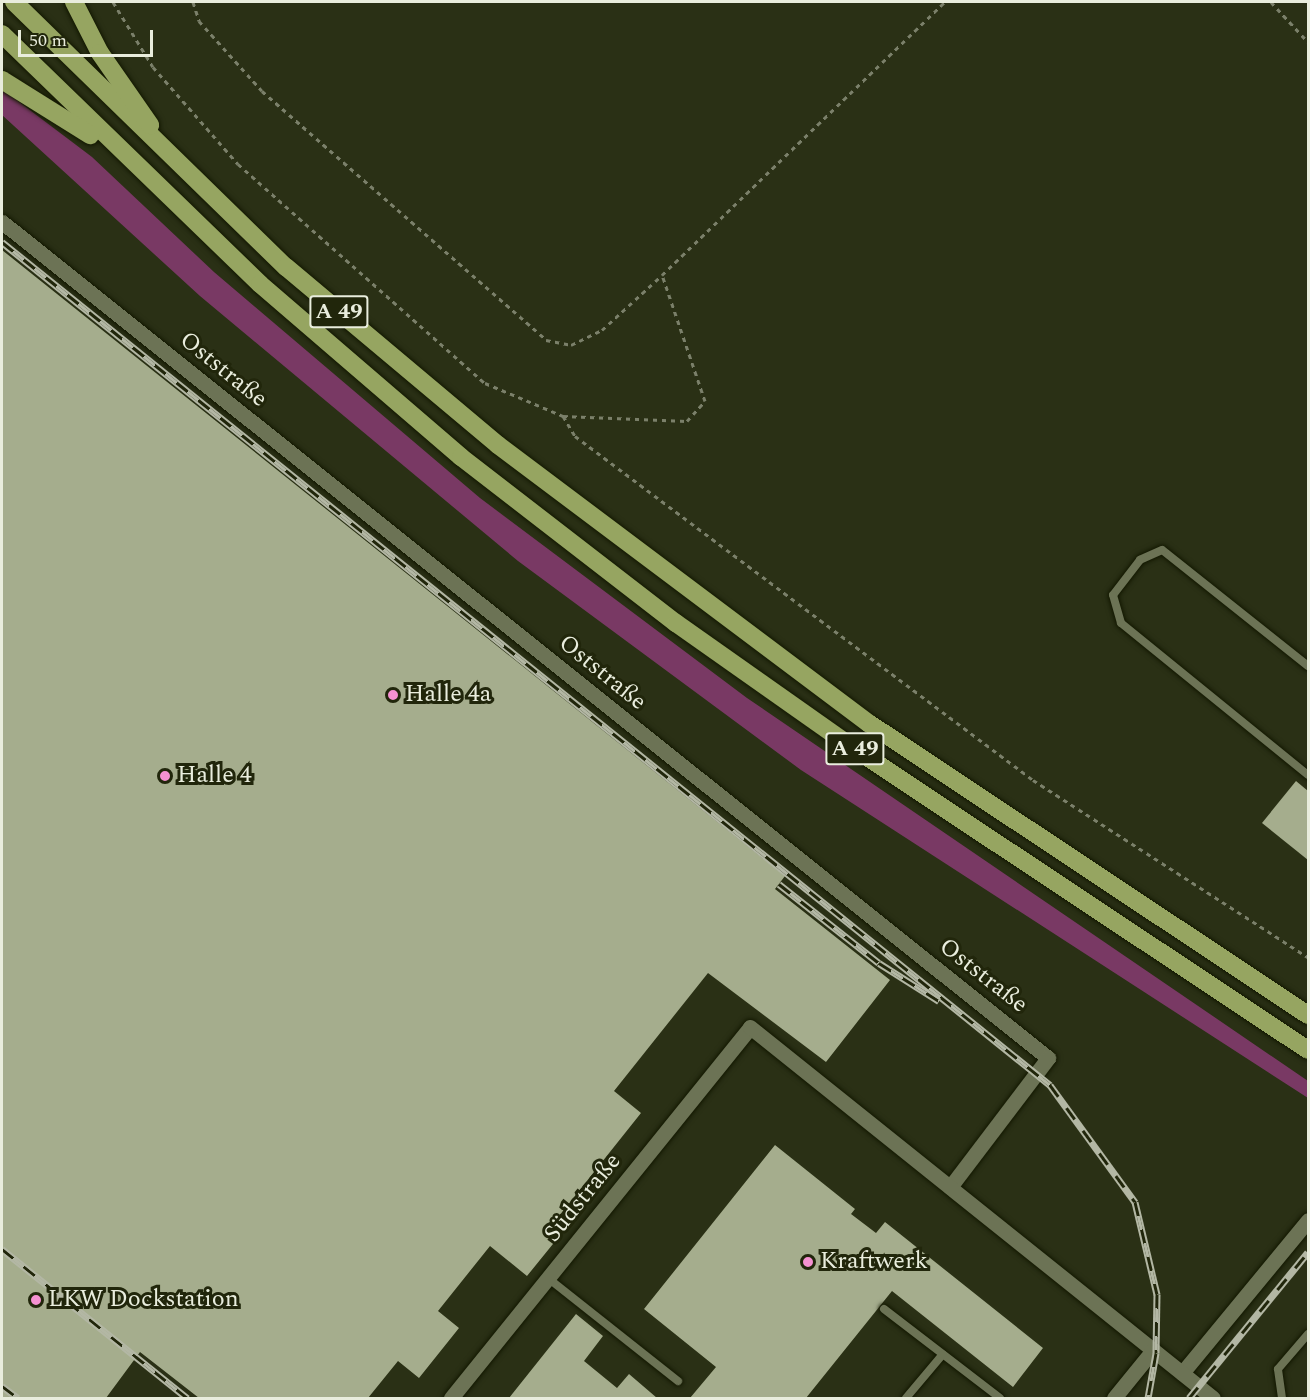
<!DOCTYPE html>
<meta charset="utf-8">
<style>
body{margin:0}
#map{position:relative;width:1310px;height:1400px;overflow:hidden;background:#2a3015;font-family:Spectral,serif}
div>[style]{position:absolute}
.forest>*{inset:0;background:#793964}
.building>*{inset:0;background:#a5ad8d}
.path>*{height:3px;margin-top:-1.5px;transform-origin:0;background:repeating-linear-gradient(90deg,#7b806a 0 4.5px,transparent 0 9px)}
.roads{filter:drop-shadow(0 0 2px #131800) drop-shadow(0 0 2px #131800)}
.lane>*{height:8px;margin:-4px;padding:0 4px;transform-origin:4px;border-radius:4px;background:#6c7355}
.street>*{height:15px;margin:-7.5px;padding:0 7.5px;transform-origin:7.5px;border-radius:7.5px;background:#6c7355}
.highway>*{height:18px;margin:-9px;padding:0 9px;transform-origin:9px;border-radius:9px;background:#96a561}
.rail>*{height:7px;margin-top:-3.5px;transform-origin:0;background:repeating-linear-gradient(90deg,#21260b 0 14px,#b3b7a4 0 28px);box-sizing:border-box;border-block:2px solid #b3b7a4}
.dots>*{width:16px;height:16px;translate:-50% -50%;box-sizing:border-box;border:3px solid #21260b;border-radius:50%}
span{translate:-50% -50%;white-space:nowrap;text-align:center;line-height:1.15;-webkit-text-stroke:6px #21260b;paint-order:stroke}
.shield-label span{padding:2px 4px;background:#21260b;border:2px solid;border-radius:4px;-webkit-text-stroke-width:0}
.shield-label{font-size:22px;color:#e9eddd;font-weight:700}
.street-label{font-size:24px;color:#e9eddd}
.poi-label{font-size:24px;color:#e9eddd}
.left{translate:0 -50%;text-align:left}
.frame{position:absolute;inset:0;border:3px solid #e9eddd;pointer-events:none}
.scale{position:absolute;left:18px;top:30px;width:135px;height:27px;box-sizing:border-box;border:3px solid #e9eddd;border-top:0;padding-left:8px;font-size:18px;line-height:21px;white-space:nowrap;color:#e9eddd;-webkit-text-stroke:4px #21260b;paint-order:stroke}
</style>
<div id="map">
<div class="forest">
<i style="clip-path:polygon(2px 89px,92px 157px,214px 272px,480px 498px,747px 698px,1308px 1081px,1308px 1098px,801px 770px,518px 561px,200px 296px,2px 115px)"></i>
</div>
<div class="building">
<i style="clip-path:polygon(2px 250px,785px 876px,775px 889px,890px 980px,826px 1062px,708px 973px,614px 1091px,641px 1113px,547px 1231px,557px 1239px,527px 1276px,490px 1246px,438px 1311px,459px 1328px,419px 1378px,398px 1361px,368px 1398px,199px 1398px,140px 1352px,106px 1398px,2px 1398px)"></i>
<i style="clip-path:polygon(1296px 781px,1308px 791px,1308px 860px,1262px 823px)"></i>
<i style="clip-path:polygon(775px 1145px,855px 1209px,851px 1214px,876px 1233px,885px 1222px,1043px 1348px,1013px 1387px,892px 1291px,806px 1398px,690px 1398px,716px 1367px,644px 1309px)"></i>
<i style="clip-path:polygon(576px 1314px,603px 1336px,584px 1361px,617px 1388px,629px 1374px,657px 1398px,509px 1398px)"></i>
</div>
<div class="path">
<i style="left:113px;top:2px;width:76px;rotate:58.4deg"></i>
<i style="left:153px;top:67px;width:129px;rotate:48.8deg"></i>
<i style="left:238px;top:164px;width:330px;rotate:41.6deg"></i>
<i style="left:485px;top:383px;width:85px;rotate:22.9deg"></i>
<i style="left:563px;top:416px;width:124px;rotate:2.3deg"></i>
<i style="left:687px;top:421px;width:27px;rotate:-48deg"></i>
<i style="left:705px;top:401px;width:133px;rotate:-108.8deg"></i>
<i style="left:662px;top:275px;width:393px;rotate:-44deg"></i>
<i style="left:193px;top:2px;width:20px;rotate:72deg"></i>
<i style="left:199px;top:21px;width:94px;rotate:48deg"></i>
<i style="left:262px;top:91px;width:378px;rotate:41.2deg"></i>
<i style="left:546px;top:340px;width:25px;rotate:11deg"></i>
<i style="left:571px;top:345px;width:34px;rotate:-26deg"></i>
<i style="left:602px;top:330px;width:81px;rotate:-42.5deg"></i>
<i style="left:1271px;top:2px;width:54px;rotate:47.2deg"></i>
<i style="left:563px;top:416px;width:23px;rotate:59deg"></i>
<i style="left:575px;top:436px;width:573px;rotate:36.91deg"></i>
<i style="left:1033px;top:780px;width:327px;rotate:32.8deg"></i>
</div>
<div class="roads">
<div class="lane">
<i style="left:1308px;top:666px;width:186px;rotate:-141.5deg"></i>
<i style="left:1162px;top:550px;width:24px;rotate:156deg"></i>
<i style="left:1140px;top:560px;width:44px;rotate:127.6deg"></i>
<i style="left:1113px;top:595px;width:29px;rotate:74deg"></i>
<i style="left:1121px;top:623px;width:241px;rotate:39.1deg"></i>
<i style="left:548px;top:1278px;width:166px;rotate:38.4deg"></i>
<i style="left:884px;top:1309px;width:146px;rotate:37.5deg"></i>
<i style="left:906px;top:1398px;width:57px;rotate:-49.9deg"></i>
<i style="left:1282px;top:1398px;width:29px;rotate:-98deg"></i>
<i style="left:1278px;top:1369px;width:46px;rotate:-49.4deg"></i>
</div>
<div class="street">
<i style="left:2px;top:222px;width:1339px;rotate:38.63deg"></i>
<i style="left:1048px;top:1058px;width:162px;rotate:127.2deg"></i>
<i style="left:1182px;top:1373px;width:198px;rotate:-50.5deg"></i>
<i style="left:451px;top:1398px;width:476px;rotate:-51.1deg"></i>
<i style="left:750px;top:1027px;width:593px;rotate:38.71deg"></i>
<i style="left:1114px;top:1398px;width:62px;rotate:-50.9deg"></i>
</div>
<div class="highway">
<i style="left:14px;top:2px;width:380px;rotate:44.3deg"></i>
<i style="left:286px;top:267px;width:277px;rotate:40deg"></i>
<i style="left:498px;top:445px;width:465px;rotate:36.9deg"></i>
<i style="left:870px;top:724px;width:526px;rotate:33.6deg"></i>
<i style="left:74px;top:2px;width:57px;rotate:63deg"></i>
<i style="left:100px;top:53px;width:88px;rotate:55.2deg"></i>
<i style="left:2px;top:34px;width:359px;rotate:44.1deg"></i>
<i style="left:260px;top:284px;width:265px;rotate:40.7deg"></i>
<i style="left:461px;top:457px;width:272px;rotate:37.7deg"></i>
<i style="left:676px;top:623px;width:215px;rotate:35.2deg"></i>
<i style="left:852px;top:747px;width:547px;rotate:33.6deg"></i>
<i style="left:2px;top:80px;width:104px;rotate:32deg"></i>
</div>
</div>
<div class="rail">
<i style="left:2px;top:242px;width:1345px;rotate:38.81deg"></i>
<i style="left:1050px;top:1085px;width:145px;rotate:54deg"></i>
<i style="left:1135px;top:1202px;width:95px;rotate:76.6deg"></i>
<i style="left:1157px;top:1294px;width:59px;rotate:91deg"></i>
<i style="left:1156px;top:1353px;width:46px;rotate:100.1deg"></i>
<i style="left:779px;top:884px;width:127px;rotate:38.3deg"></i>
<i style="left:879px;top:963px;width:71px;rotate:32.3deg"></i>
<i style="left:2px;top:1249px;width:238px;rotate:38.8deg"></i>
<i style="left:2px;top:1386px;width:20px;rotate:37deg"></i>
<i style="left:1189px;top:1398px;width:188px;rotate:-50.8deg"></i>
</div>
<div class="dots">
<i style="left:393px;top:695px;background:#f591d1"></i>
<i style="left:165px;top:776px;background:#f591d1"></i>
<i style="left:808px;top:1262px;background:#f591d1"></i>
<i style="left:36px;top:1300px;background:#f591d1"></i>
</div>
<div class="shield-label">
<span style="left:339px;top:312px">A 49</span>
<span style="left:855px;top:749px">A 49</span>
</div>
<div class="street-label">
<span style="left:223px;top:370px;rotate:39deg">Oststraße</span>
<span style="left:602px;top:673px;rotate:39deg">Oststraße</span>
<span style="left:983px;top:976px;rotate:38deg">Oststraße</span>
<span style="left:583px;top:1198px;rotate:-51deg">Südstraße</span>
</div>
<div class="poi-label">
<span class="left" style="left:405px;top:695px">Halle 4a</span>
<span class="left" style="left:177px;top:776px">Halle 4</span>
<span class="left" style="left:820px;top:1262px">Kraftwerk</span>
<span class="left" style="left:48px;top:1300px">LKW Dockstation</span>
</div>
<div class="frame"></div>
<div class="scale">50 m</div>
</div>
